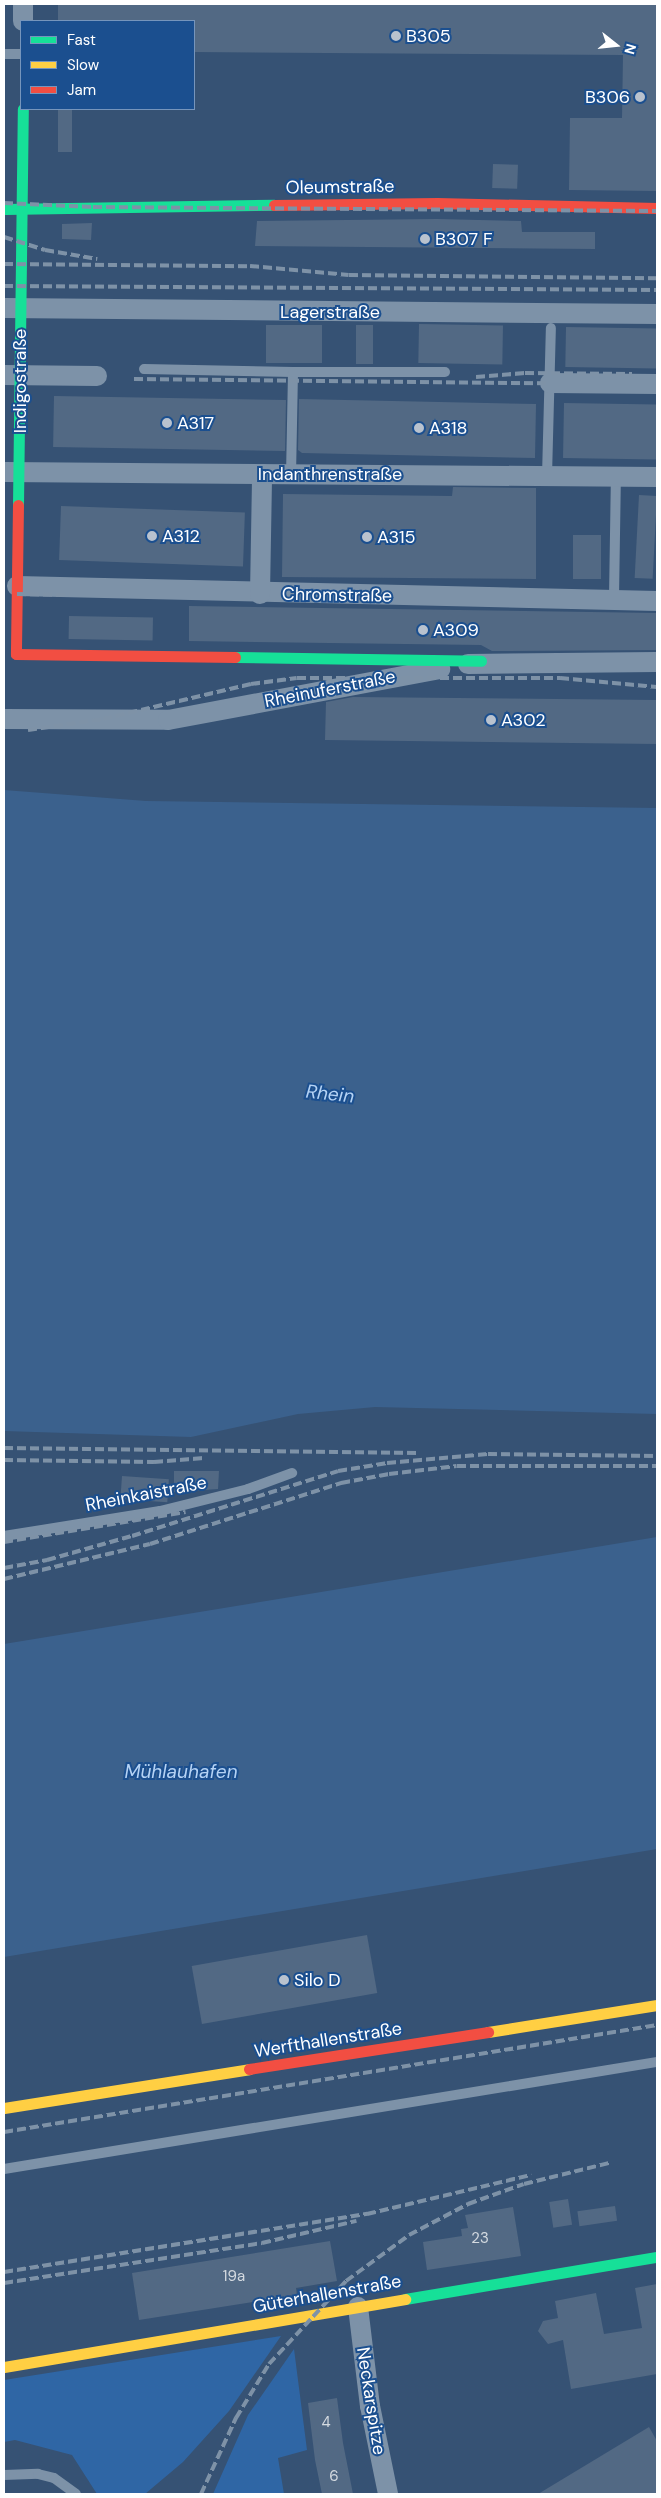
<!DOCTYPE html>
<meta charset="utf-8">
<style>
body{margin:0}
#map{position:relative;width:661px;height:2498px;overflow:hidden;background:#365274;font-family:"DM Sans",sans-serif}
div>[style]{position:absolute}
.green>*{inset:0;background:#2f66a5}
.water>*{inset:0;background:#3b618d}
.building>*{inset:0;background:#526984;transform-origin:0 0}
.lane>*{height:10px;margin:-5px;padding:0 5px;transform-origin:5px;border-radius:5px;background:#7d92a8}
.street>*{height:20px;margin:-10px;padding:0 10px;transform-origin:10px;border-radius:10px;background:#7d92a8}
.fast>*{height:11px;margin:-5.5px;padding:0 5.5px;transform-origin:5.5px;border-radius:5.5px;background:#16e098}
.slow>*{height:11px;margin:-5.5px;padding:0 5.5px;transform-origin:5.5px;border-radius:5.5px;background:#ffcf43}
.jam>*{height:11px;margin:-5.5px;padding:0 5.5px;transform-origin:5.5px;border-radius:5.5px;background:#f24e42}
.rail>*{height:4px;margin-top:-2px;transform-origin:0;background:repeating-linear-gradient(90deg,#7e92a7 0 9px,transparent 0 13px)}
.dots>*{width:14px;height:14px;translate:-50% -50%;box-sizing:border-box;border:2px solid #1b4f8f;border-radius:50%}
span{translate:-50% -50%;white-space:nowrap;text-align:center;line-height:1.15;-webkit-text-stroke:4px #1b4f8f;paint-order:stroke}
.number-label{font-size:15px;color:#d4dae0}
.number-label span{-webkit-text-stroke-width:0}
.poi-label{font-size:18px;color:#fff}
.left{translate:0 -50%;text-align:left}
.right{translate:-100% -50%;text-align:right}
.street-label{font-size:18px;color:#fff}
.water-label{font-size:19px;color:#b5d3f5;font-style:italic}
.frame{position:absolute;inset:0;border:5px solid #fff;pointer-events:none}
.legend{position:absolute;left:20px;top:20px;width:175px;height:90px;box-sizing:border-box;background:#1b4f8f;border:1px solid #7695bc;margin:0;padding:6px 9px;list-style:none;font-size:15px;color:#fff}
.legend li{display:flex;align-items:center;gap:10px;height:25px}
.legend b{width:25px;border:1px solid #7695bc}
.north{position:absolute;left:591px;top:20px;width:50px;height:50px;-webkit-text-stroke:4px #1b4f8f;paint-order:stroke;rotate:106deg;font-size:14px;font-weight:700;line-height:20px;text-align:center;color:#fff}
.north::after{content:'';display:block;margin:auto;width:18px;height:22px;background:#fff;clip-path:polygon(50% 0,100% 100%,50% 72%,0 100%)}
</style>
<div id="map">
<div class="green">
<i style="clip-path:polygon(281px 2336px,229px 2411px,183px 2462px,145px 2494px,97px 2494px,72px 2455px,15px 2440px,4px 2442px,4px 2380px)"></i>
<i style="clip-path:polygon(294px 2349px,307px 2450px,278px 2458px,284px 2494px,213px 2494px,248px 2415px)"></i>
</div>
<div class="water">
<i style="clip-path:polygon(4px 790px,146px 801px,657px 808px,657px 1414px,375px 1407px,298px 1414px,191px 1437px,4px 1431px)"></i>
<i style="clip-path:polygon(657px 1537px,657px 1849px,4px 1957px,4px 1644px)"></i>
</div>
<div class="building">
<i style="clip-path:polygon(58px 4px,657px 4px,657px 191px,569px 190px,570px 118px,622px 118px,623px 55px,194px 52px,194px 21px,58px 21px)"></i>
<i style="left:58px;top:109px;width:14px;height:43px"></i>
<i style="left:493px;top:164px;width:25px;height:24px;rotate:2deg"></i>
<i style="clip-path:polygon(437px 219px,521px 221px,522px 232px,595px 232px,595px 249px,255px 246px,257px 221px)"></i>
<i style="clip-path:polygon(92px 223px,91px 240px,62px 239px,62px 224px)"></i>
<i style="left:419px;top:324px;width:84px;height:39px;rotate:1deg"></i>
<i style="left:266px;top:325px;width:56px;height:38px"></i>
<i style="left:356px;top:325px;width:17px;height:39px"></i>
<i style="left:566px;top:327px;width:91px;height:40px;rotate:1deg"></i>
<i style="left:54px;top:396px;width:232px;height:51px;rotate:1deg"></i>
<i style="clip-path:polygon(299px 399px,536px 404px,535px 458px,302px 453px,298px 450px)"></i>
<i style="left:564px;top:403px;width:93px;height:55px;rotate:1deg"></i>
<i style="clip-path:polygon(453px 487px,536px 488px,536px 579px,282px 577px,283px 494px,452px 496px)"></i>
<i style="left:639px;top:495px;width:18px;height:83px;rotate:3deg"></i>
<i style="left:61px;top:506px;width:184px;height:54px;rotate:2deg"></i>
<i style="left:573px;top:535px;width:28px;height:44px"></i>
<i style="clip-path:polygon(189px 606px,657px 613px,657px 650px,492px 651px,481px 645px,189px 641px)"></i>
<i style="left:69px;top:616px;width:84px;height:23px;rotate:1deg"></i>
<i style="clip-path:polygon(353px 697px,657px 700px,657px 744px,325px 740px,326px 702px)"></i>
<i style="clip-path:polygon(174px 1471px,219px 1471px,218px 1489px,174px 1492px)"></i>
<i style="left:122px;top:1476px;width:47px;height:23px;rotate:4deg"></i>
<i style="left:367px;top:1935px;width:59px;height:178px;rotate:80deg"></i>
<i style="left:568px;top:2199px;width:26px;height:19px;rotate:81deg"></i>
<i style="left:615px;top:2206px;width:15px;height:38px;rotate:82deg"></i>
<i style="clip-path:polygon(513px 2207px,521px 2256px,427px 2270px,423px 2242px,462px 2236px,461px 2229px,468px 2228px,465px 2215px)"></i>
<i style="clip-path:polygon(330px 2241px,337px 2281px,296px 2288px,297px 2295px,139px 2320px,132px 2273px)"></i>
<i style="clip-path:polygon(657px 2284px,657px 2374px,571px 2389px,563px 2340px,548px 2344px,538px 2331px,543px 2321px,558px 2318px,555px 2301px,596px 2293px,604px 2334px,642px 2328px,635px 2288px)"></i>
<i style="clip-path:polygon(337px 2398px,343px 2443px,353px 2494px,322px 2494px,315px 2460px,308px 2403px)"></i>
<i style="clip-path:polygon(649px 2427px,657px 2441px,657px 2494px,538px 2494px)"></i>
</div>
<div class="lane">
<i style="left:4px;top:54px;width:17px"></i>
<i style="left:144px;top:369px;width:149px;rotate:1.2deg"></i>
<i style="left:293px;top:372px;width:102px;rotate:91.1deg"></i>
<i style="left:293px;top:372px;width:152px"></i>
<i style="left:547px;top:476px;width:148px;rotate:-88.5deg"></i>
<i style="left:614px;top:598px;width:121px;rotate:-89.1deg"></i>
<i style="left:4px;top:1536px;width:158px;rotate:-9.1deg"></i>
<i style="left:160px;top:1511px;width:91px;rotate:-14deg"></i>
<i style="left:248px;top:1489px;width:47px;rotate:-20deg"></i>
<i style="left:4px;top:2169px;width:662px;rotate:-9.31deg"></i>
<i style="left:4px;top:2475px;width:34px;rotate:-2deg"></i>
<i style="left:38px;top:2474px;width:16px;rotate:14deg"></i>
<i style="left:54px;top:2478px;width:27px;rotate:36deg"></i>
</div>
<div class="street">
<i style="left:23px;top:21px;width:17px;rotate:-90deg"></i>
<i style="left:4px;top:308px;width:653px;rotate:0.53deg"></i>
<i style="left:4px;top:375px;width:93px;rotate:0.6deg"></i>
<i style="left:550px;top:383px;width:107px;rotate:0.5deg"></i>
<i style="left:4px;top:472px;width:653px;rotate:0.44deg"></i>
<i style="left:17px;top:586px;width:640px;rotate:1.34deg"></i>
<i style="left:260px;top:594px;width:120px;rotate:-89deg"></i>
<i style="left:468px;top:664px;width:189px;rotate:-0.6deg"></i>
<i style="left:4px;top:719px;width:164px;rotate:0.3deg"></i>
<i style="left:168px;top:720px;width:277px;rotate:-10.6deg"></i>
<i style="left:358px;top:2307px;width:100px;rotate:83.1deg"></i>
<i style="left:370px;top:2406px;width:90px;rotate:78.4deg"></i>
</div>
<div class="fast">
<i style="left:5px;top:209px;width:269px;rotate:-0.9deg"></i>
<i style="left:18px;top:505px;width:396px;rotate:-89.3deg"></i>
<i style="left:235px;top:657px;width:246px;rotate:0.9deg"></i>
<i style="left:405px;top:2299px;width:255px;rotate:-9.5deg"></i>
</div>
<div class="slow">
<i style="left:488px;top:2032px;width:171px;rotate:-9.1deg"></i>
<i style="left:4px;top:2108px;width:248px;rotate:-9deg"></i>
<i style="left:4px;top:2367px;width:407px;rotate:-9.6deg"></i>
</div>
<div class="jam">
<i style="left:274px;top:205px;width:163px;rotate:-0.7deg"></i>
<i style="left:437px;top:203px;width:220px;rotate:1.3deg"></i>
<i style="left:18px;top:505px;width:149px;rotate:90.8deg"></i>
<i style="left:16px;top:654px;width:219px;rotate:0.8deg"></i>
<i style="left:249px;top:2069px;width:242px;rotate:-8.8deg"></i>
</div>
<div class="rail">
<i style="left:4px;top:203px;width:89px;rotate:2.6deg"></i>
<i style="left:93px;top:207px;width:564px;rotate:0.41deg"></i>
<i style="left:4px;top:237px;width:43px;rotate:17.6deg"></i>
<i style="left:45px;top:250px;width:53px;rotate:9.8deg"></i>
<i style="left:4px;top:264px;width:246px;rotate:0.5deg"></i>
<i style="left:250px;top:266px;width:99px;rotate:5.2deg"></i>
<i style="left:349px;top:275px;width:308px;rotate:0.6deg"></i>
<i style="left:4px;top:286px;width:653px;rotate:0.35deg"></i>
<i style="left:476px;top:377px;width:49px;rotate:-4.7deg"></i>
<i style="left:525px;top:373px;width:107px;rotate:0.5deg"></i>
<i style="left:134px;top:379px;width:416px;rotate:0.6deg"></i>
<i style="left:17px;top:594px;width:53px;rotate:1.1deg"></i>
<i style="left:28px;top:730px;width:76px;rotate:-8.3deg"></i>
<i style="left:103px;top:719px;width:152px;rotate:-13.3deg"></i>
<i style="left:251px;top:684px;width:46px;rotate:-7.4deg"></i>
<i style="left:297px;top:678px;width:263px"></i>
<i style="left:560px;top:678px;width:97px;rotate:5.3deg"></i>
<i style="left:4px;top:1448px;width:415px;rotate:0.7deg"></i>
<i style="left:4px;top:1460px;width:150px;rotate:0.8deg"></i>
<i style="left:154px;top:1462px;width:50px;rotate:-4.6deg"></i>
<i style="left:4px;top:1542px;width:184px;rotate:-9.4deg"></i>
<i style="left:4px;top:1568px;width:44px;rotate:-10.5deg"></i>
<i style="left:47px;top:1560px;width:88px;rotate:-15.8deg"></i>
<i style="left:132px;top:1536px;width:216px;rotate:-17.5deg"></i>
<i style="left:338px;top:1471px;width:50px;rotate:-9.3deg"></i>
<i style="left:387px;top:1463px;width:101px;rotate:-5.1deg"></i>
<i style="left:488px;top:1454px;width:169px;rotate:0.7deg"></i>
<i style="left:4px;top:1579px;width:150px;rotate:-13.5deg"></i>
<i style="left:150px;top:1544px;width:201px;rotate:-17.7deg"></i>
<i style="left:341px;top:1483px;width:49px;rotate:-10.6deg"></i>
<i style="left:389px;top:1474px;width:68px;rotate:-6.7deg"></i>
<i style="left:457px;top:1466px;width:200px"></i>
<i style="left:4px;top:2132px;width:662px;rotate:-9.31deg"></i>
<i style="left:4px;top:2272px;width:368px;rotate:-9.1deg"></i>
<i style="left:367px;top:2214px;width:169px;rotate:-13.4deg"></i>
<i style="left:4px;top:2283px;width:261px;rotate:-8.8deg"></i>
<i style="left:262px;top:2243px;width:97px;rotate:-13.2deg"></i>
<i style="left:201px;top:2494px;width:84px;rotate:-65.3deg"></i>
<i style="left:236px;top:2418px;width:63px;rotate:-58.6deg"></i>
<i style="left:269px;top:2364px;width:113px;rotate:-47.1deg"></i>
<i style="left:346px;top:2281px;width:78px;rotate:-36.1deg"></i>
<i style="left:409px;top:2235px;width:67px;rotate:-27.7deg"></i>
<i style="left:468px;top:2204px;width:59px;rotate:-19.7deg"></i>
<i style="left:524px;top:2184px;width:88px;rotate:-13.9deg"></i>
</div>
<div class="dots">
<i style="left:396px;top:36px;background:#b9c2ce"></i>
<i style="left:640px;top:97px;background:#b9c2ce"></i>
<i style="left:425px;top:239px;background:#b9c2ce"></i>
<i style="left:167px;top:423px;background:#b9c2ce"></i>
<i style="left:419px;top:428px;background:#b9c2ce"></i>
<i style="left:152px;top:536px;background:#b9c2ce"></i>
<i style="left:367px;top:537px;background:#b9c2ce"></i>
<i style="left:423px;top:630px;background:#b9c2ce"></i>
<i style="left:491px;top:720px;background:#b9c2ce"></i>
<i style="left:284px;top:1980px;background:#b9c2ce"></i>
</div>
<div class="number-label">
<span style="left:480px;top:2239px">23</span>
<span style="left:234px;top:2277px">19a</span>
<span style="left:326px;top:2423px">4</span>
<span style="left:334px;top:2477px">6</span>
</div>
<div class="poi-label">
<span class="left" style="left:406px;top:36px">B305</span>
<span class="right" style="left:630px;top:97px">B306</span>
<span class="left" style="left:435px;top:239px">B307 F</span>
<span class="left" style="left:177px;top:423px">A317</span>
<span class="left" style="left:429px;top:428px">A318</span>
<span class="left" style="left:162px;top:536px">A312</span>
<span class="left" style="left:377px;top:537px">A315</span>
<span class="left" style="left:433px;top:630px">A309</span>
<span class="left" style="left:501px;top:720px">A302</span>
<span class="left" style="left:294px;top:1980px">Silo D</span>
</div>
<div class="street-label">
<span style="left:340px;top:187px;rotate:-1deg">Oleumstraße</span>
<span style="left:330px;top:312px">Lagerstraße</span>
<span style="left:20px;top:381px;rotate:-90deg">Indigostraße</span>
<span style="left:330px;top:474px">Indanthrenstraße</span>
<span style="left:337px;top:595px;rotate:1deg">Chromstraße</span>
<span style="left:330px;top:689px;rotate:-11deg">Rheinuferstraße</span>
<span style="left:146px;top:1494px;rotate:-11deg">Rheinkaistraße</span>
<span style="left:328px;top:2040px;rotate:-9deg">Werfthallenstraße</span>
<span style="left:327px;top:2294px;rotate:-10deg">Güterhallenstraße</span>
<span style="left:371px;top:2401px;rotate:81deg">Neckarspitze</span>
</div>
<div class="water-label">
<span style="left:330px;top:1094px;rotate:6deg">Rhein</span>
<span style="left:181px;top:1772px">Mühlauhafen</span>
</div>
<div class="frame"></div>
<ul class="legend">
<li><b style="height:6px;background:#16e098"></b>Fast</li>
<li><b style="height:6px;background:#ffcf43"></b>Slow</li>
<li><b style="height:6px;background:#f24e42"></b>Jam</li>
</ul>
<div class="north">N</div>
</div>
